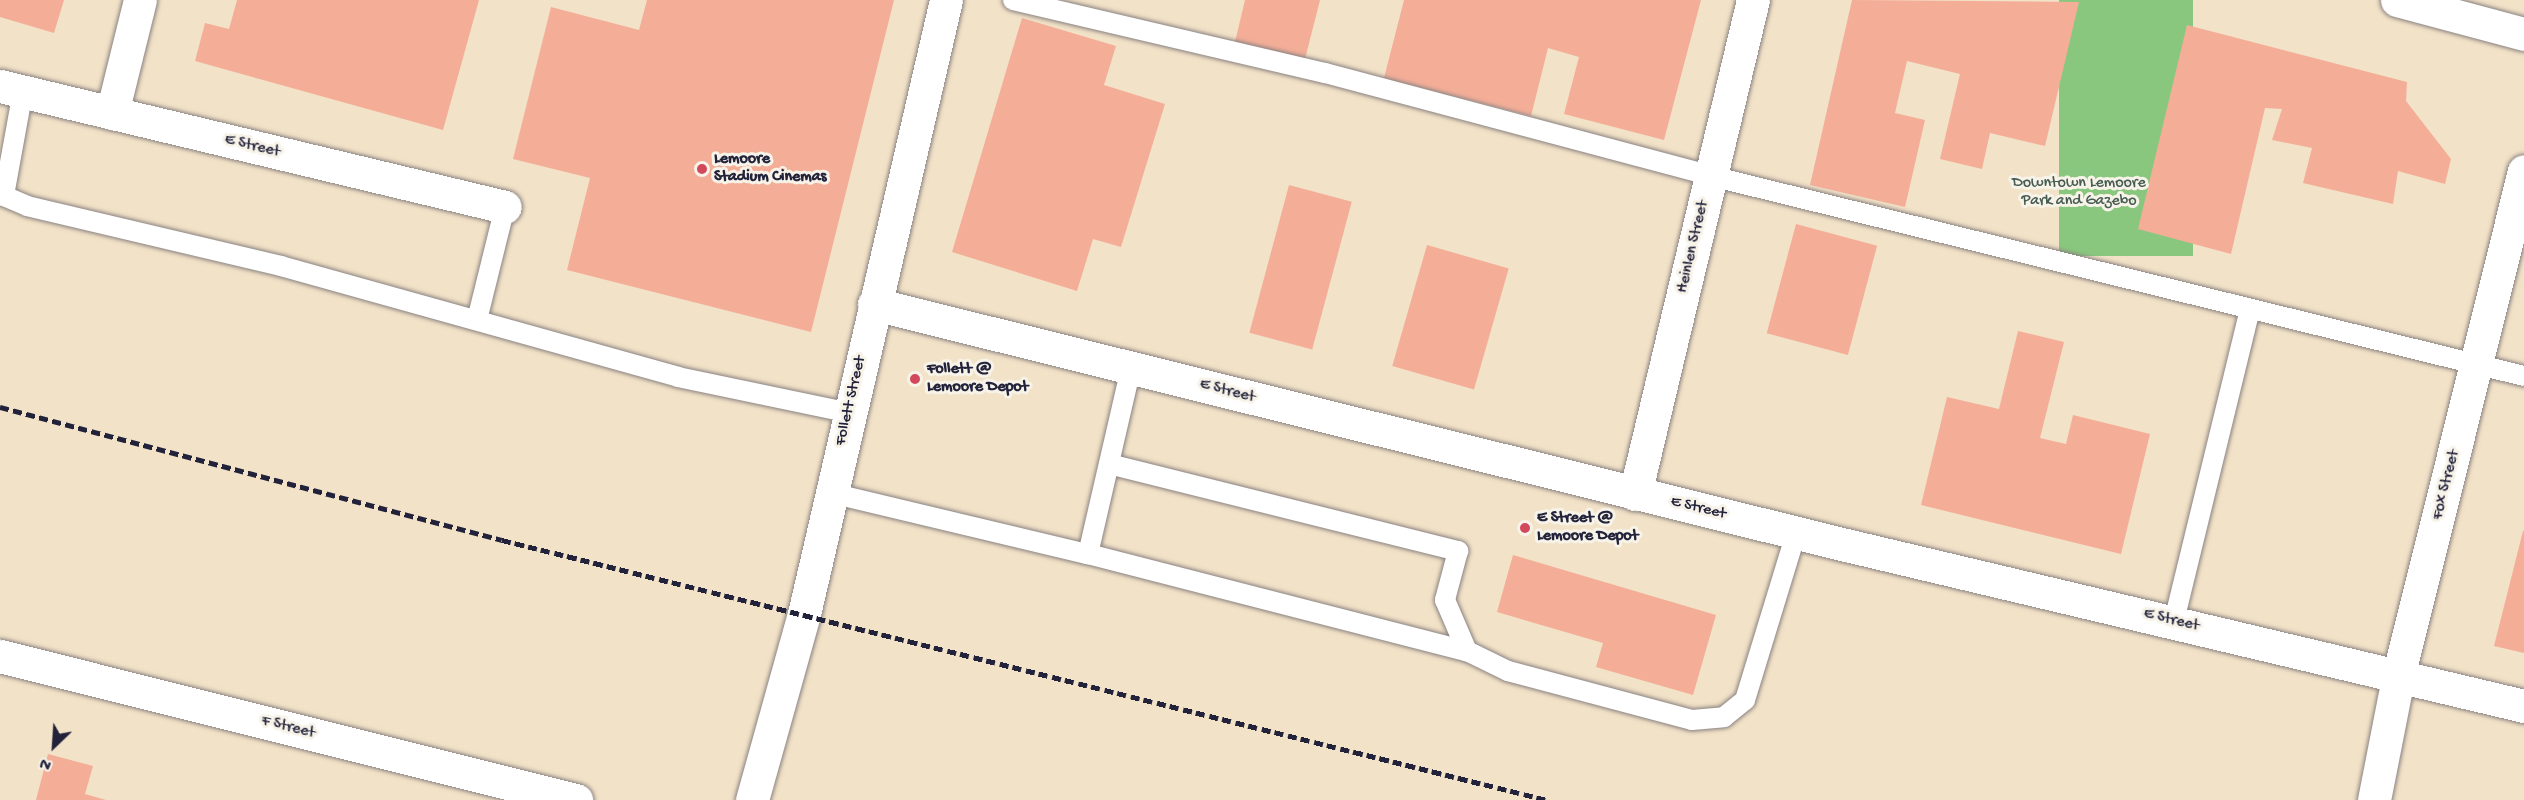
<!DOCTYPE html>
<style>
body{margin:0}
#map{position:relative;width:2524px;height:800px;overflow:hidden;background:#f2e2c7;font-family:"Gochi Hand",sans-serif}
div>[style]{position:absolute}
.green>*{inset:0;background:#89c77e;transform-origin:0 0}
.building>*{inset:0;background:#f4ae98;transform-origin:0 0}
.roads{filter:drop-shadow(0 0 2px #8a8281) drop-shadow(0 0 2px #8a8281)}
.service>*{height:20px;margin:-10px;padding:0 10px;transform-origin:10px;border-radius:10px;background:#fff}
.minor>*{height:33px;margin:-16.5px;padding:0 16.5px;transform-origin:16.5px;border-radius:16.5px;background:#fff}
.tertiary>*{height:33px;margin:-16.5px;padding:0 16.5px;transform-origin:16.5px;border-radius:16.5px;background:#fff}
.rail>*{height:4.5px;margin-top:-2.25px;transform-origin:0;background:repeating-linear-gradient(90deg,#22223b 0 9px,transparent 0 13.5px)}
.dots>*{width:16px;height:16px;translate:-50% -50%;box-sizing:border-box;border:3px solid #f7f3e8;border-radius:50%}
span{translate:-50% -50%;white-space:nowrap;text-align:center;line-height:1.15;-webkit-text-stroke:6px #f7f3e8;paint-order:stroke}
.street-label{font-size:16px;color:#22223b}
.poi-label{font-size:16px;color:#22223b;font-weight:700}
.left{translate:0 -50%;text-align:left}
.park-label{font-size:16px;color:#465c52}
.north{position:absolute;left:24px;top:716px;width:60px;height:60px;-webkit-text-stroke:4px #f7f3e8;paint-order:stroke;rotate:205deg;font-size:16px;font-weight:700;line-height:24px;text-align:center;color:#22223b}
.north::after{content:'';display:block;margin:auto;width:21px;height:27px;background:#22223b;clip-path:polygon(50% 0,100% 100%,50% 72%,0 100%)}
</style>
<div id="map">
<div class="green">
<i style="left:2059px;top:0;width:134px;height:256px"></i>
</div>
<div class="building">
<i style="clip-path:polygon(0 0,64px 0,54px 33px,0 17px)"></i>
<i style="clip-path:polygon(237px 0,479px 0,443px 130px,195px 61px,205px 23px,229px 29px)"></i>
<i style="clip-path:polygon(647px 0,894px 0,811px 332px,567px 270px,590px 178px,513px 159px,551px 7px,639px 30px)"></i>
<i style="clip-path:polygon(1245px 0,1320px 0,1305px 59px,1235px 42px)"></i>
<i style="clip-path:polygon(1404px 0,1701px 0,1664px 140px,1564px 114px,1579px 57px,1548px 48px,1531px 116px,1384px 78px)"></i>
<i style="clip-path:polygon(1852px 0,2079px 2px,2045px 146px,1990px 133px,1982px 169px,1940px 159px,1960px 74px,1907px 61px,1895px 113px,1925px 120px,1905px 207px,1810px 185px)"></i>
<i style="clip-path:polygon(1022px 18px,1116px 46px,1104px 85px,1165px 104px,1121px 247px,1093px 239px,1077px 291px,952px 252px)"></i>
<i style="clip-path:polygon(2187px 25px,2407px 82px,2406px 101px,2451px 159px,2445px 184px,2398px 171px,2393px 204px,2303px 183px,2312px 148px,2272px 140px,2282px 109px,2265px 108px,2231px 254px,2138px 229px)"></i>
<i style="left:1289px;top:185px;width:65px;height:153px;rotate:15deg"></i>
<i style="left:1796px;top:224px;width:84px;height:113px;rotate:15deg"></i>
<i style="left:1427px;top:245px;width:85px;height:126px;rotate:16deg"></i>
<i style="clip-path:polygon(2018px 331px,2064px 342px,2040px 438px,2066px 444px,2073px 415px,2150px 434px,2121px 554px,1921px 505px,1947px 397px,1999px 409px)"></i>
<i style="clip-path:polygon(2523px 531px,2524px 531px,2524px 653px,2494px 646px)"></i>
<i style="clip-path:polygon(1513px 555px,1716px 615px,1693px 695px,1596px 667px,1603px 643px,1497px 612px)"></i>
<i style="clip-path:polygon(48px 754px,93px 766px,85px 794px,106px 800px,36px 800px)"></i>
</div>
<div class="roads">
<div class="service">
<i style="left:1013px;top:0;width:320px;rotate:13.2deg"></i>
<i style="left:1325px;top:73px;width:400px;rotate:14.9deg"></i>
<i style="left:1711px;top:176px;width:837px;rotate:13.82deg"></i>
<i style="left:23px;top:91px;width:107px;rotate:100.3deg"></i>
<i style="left:4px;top:196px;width:25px;rotate:23deg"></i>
<i style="left:27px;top:206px;width:261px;rotate:13.3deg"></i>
<i style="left:281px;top:266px;width:412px;rotate:15.6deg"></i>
<i style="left:678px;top:377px;width:176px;rotate:11.8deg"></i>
<i style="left:477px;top:320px;width:116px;rotate:-76.1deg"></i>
<i style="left:1113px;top:465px;width:356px;rotate:14deg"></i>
<i style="left:1458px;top:551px;width:51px;rotate:104.9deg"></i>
<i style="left:1445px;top:600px;width:56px;rotate:66.7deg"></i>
<i style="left:1467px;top:651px;width:46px;rotate:26deg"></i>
<i style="left:1508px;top:671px;width:190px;rotate:14.9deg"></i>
<i style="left:1692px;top:720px;width:32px;rotate:-5deg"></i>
<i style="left:1724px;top:717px;width:27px;rotate:-39deg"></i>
<i style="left:1745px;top:700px;width:175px;rotate:-73deg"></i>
<i style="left:831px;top:493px;width:264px;rotate:13.4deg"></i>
<i style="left:1088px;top:554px;width:191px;rotate:-77deg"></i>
<i style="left:1088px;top:554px;width:391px;rotate:14.4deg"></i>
<i style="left:2174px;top:621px;width:321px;rotate:-76.3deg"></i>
</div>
<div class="minor">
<i style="left:0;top:86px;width:519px;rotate:13.47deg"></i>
<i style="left:112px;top:113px;width:116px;rotate:-76.1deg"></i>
<i style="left:874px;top:304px;width:1001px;rotate:13.93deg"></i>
<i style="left:1846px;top:545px;width:697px;rotate:13.36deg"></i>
<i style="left:1635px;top:494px;width:508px;rotate:-76.57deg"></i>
</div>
<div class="tertiary">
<i style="left:2397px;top:0;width:131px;rotate:15deg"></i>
<i style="left:0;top:656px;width:594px;rotate:14.04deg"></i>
<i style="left:752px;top:800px;width:193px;rotate:-74.4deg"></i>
<i style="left:804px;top:614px;width:630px;rotate:-76.98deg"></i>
<i style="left:2374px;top:800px;width:129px;rotate:-78.9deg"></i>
<i style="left:2399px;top:673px;width:517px;rotate:-76.02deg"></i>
</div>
</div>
<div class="rail">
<i style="left:0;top:407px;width:519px;rotate:14.84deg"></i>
<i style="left:502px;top:540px;width:1077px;rotate:13.97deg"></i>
</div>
<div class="dots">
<i style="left:702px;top:169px;background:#d1495b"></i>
<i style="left:915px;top:379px;background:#d1495b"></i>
<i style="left:1525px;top:528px;background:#d1495b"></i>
</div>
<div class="street-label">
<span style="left:252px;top:147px;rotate:13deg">E Street</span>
<span style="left:1694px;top:247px;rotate:-77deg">Heinlen Street</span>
<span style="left:1227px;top:392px;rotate:14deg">E Street</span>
<span style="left:852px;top:401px;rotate:-77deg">Follett Street</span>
<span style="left:2447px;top:485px;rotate:-76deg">Fox Street</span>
<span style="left:1698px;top:509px;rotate:14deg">E Street</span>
<span style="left:2171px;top:621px;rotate:13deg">E Street</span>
<span style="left:288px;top:728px;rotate:14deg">F Street</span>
</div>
<div class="poi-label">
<span class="left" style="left:714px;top:169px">Lemoore<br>Stadium Cinemas</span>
<span class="left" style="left:927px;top:379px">Follett @<br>Lemoore Depot</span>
<span class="left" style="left:1537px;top:528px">E Street @<br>Lemoore Depot</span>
</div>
<div class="park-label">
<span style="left:2079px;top:193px">Downtown Lemoore<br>Park and Gazebo</span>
</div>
<div class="north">N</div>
</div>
